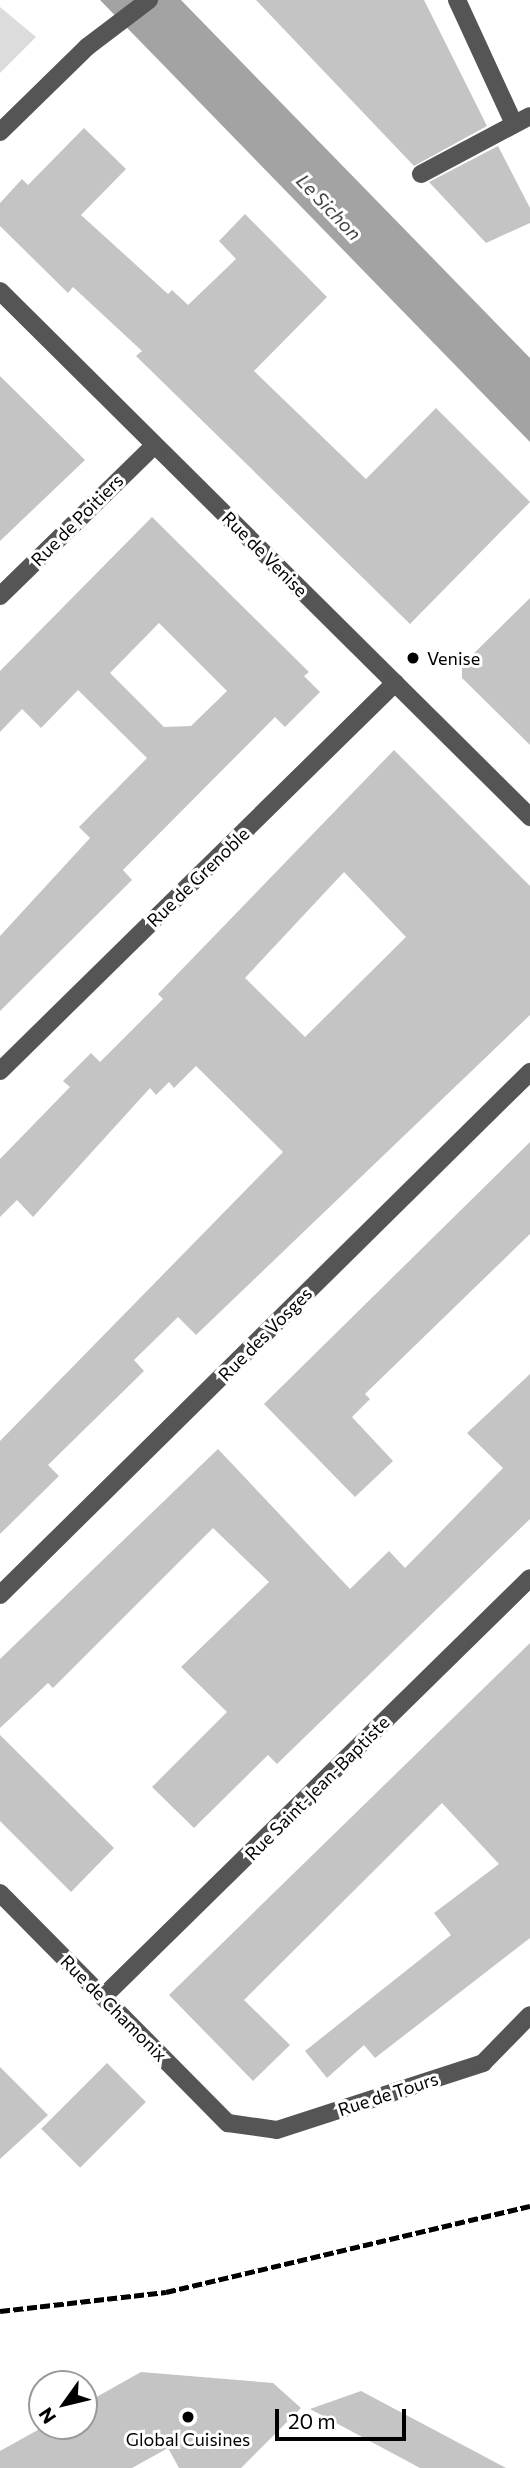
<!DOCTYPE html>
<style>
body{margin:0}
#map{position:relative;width:530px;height:2468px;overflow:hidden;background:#fff;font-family:Commissioner,sans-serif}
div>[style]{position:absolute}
.green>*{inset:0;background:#dcdcdc}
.water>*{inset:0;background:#a3a3a3}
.building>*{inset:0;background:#c4c4c4;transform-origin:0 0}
.minor>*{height:18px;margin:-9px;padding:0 9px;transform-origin:9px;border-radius:9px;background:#555}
.rail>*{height:5px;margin-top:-2.5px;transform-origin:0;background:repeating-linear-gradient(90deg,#000 0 10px,transparent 0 13.5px)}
.dots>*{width:19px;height:19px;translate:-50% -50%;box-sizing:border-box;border:4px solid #fff;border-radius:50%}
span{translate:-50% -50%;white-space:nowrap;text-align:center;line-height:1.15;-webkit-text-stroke:6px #fff;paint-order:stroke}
.street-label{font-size:18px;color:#000}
.poi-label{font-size:18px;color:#000}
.left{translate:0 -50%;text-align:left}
.water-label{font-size:19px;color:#444;font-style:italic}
.north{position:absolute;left:28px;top:2370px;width:70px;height:70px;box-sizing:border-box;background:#fff;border:2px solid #999;border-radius:50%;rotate:236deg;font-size:19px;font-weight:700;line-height:28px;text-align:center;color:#000}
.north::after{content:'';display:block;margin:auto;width:24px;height:32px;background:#000;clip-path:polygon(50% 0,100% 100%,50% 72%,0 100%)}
.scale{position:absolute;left:275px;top:2409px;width:131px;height:32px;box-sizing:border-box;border:4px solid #000;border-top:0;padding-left:9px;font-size:21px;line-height:24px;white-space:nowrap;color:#000;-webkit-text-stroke:5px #fff;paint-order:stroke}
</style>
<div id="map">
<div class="green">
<i style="clip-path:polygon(0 7px,36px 37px,0 73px)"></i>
</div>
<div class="water">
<i style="clip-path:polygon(100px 0,181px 0,530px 358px,530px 442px)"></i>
</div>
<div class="building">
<i style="clip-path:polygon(256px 0,424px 0,487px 126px,414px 166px)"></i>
<i style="clip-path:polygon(84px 128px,126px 169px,81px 215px,168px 294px,172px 290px,188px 305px,236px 259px,219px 241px,245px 214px,327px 297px,254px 371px,366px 479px,436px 408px,530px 502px,410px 624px,136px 356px,142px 351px,73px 287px,68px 293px,0 226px,0 203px,22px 179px,28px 185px)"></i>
<i style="clip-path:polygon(498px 146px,530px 208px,530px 223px,486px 243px,429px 182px)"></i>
<i style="clip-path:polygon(0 376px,85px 460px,0 541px)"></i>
<i style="clip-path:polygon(evenodd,152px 517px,309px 672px,304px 676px,320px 692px,285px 727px,275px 717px,123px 870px,132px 880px,0 1011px,0 936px,90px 838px,79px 827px,147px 758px,78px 690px,41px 728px,22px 709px,0 732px,0 671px,152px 517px,159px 623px,227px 691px,191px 726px,164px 727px,110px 673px,159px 623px)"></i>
<i style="clip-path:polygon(530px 598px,530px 745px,462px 678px,462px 665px)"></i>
<i style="clip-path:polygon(evenodd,394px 750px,530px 886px,530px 1015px,196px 1335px,178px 1317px,134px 1360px,144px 1371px,48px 1465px,59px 1476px,0 1534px,0 1441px,283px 1152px,196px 1066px,174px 1088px,169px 1082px,156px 1095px,150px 1088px,33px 1217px,17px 1200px,0 1217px,0 1159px,70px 1087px,63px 1081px,91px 1053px,100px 1062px,163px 999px,158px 994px,394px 750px,344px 872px,406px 937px,305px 1037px,245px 978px,344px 872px)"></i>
<i style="clip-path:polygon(530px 1142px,530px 1234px,365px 1394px,370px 1399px,352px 1417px,393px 1461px,355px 1497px,264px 1404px)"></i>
<i style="clip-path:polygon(530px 1374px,530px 1519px,277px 1764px,268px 1755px,194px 1828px,152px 1787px,227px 1712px,181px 1667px,269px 1582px,213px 1528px,53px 1688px,48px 1683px,0 1728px,0 1659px,218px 1449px,350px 1589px,389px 1551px,405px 1568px,503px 1468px,467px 1433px)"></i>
<i style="clip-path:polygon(530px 1643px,530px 1938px,375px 2058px,364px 2045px,327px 2078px,305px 2051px,451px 1935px,434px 1913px,499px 1864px,442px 1803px,244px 2000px,290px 2045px,253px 2081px,169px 1995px)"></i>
<i style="clip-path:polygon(0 1735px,114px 1848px,71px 1892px,0 1821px)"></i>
<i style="left:107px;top:2063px;width:55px;height:93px;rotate:45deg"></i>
<i style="clip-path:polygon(0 2067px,48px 2115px,0 2159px)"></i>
<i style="clip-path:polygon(141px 2372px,273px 2383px,301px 2408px,241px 2468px,179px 2468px,168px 2448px,132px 2468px,0 2468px,0 2451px,45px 2426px,84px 2426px,84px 2404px)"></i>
<i style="clip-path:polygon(361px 2391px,506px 2468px,420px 2468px,310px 2409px)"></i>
</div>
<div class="minor">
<i style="left:457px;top:0;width:136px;rotate:65.3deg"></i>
<i style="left:0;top:132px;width:122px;rotate:-44.3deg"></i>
<i style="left:87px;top:47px;width:78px;rotate:-37.2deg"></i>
<i style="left:421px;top:174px;width:123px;rotate:-28deg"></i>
<i style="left:0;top:291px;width:747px;rotate:44.78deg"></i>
<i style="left:0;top:596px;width:216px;rotate:-44.3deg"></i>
<i style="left:0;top:1071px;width:554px;rotate:-44.49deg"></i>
<i style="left:0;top:1595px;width:745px;rotate:-44.62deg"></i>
<i style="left:0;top:1893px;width:324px;rotate:45.3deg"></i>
<i style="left:228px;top:2123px;width:49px;rotate:8.1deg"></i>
<i style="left:277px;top:2130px;width:217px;rotate:-18deg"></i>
<i style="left:483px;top:2063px;width:67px;rotate:-45.6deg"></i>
<i style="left:103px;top:1997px;width:598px;rotate:-44.46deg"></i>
</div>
<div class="rail">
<i style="left:0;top:2311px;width:167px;rotate:-6.5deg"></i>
<i style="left:166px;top:2292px;width:374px;rotate:-13.3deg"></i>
</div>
<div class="dots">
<i style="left:413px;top:658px;background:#000"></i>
<i style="left:188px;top:2417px;background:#000"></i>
</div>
<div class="street-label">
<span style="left:77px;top:520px;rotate:-45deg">Rue de Poitiers</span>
<span style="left:265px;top:554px;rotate:45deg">Rue de Venise</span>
<span style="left:198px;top:877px;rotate:-44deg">Rue de Grenoble</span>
<span style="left:265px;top:1334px;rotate:-45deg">Rue des Vosges</span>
<span style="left:317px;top:1788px;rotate:-45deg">Rue Saint-Jean-Baptiste</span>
<span style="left:114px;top:2008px;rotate:45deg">Rue de Chamonix</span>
<span style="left:388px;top:2094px;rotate:-18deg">Rue de Tours</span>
</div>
<div class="poi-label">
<span class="left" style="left:427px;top:658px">Venise</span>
<span style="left:188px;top:2439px">Global Cuisines</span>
</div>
<div class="water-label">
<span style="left:329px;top:207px;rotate:46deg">Le Sichon</span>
</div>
<div class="north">N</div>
<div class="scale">20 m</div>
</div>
